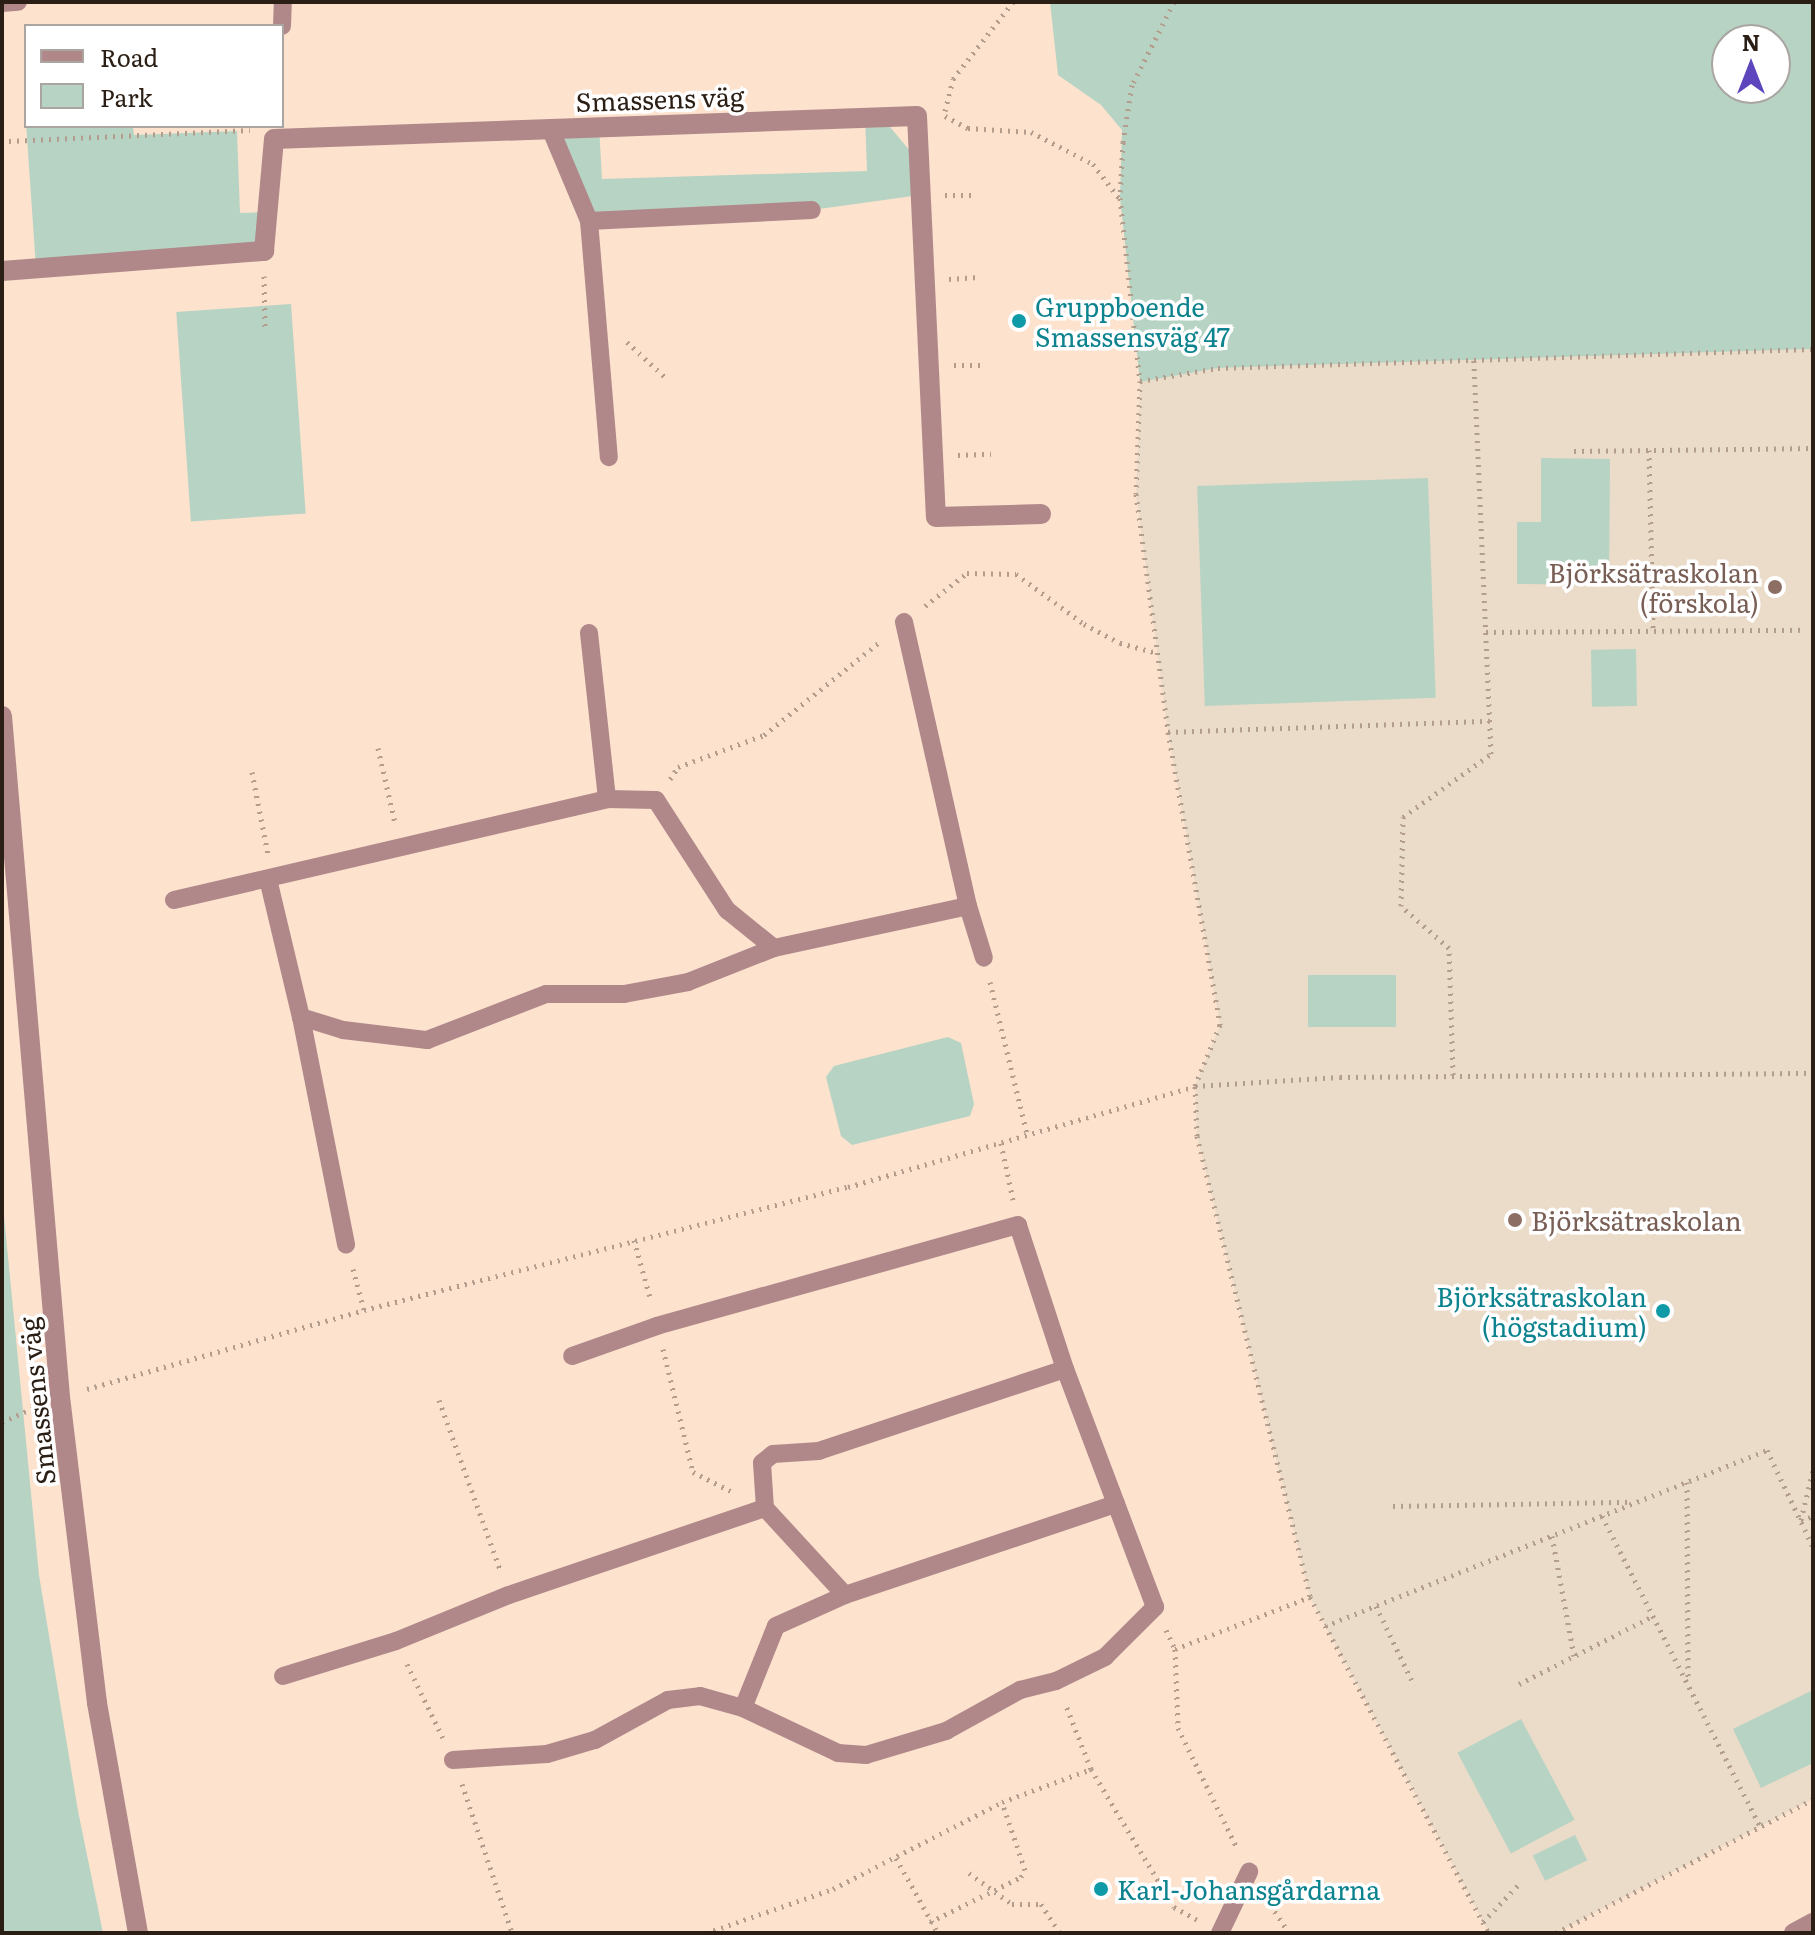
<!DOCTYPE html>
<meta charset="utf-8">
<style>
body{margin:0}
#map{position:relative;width:1815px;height:1935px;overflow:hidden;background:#fde2ce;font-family:Literata,serif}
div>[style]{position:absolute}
.education>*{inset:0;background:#ebdbc9}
.green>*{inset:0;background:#b7d3c3;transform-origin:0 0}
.path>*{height:5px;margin-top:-2.5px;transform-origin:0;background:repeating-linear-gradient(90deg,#b39d8d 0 2px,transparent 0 8px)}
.service>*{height:18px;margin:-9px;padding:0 9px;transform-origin:9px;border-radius:9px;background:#b0888a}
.minor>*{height:20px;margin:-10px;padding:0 10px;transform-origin:10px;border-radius:10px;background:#b0888a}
.tertiary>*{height:20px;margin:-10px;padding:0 10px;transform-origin:10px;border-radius:10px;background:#b0888a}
.dots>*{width:22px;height:22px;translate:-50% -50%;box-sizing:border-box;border:4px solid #fff;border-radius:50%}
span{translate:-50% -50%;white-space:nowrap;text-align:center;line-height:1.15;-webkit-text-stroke:7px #fff;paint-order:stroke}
.street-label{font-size:26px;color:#2b1f15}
.culture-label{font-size:26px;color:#0d838f}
.left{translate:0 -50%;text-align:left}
.right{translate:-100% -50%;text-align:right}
.education-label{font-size:26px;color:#785e54}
.frame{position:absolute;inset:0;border:4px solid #2b1f15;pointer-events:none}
.legend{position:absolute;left:24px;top:24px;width:260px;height:104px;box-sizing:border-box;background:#fff;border:2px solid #aaa5a1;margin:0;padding:10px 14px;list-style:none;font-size:24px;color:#2b1f15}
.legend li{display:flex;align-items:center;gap:16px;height:40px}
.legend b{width:40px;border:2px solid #aaa5a1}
.north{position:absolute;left:1711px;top:24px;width:80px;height:80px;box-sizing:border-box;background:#fff;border:2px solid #aaa5a1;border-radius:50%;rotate:0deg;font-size:22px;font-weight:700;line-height:32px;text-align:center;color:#2b1f15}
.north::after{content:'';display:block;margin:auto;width:28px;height:36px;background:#5d45bd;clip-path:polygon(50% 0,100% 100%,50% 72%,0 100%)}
</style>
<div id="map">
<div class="education">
<i style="clip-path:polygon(1813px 349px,1813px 1799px,1556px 1933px,1489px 1933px,1310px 1597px,1197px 1136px,1195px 1086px,1220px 1025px,1168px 732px,1136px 494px,1140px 382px,1218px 368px)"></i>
</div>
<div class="green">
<i style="clip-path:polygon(evenodd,1050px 2px,1813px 2px,1813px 349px,1218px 368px,1140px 382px,1120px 198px,1122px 130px,1101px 105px,1058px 75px,1050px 2px,1775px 40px,1775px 88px,1727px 88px,1727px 40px,1775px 40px)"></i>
<i style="clip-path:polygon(25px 108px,26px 126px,133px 126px,134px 135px,237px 131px,240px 213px,267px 212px,264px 251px,36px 268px)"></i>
<i style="clip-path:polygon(865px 116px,881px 116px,919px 162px,920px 195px,812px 210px,589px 221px,550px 128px,599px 126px,602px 179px,867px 171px)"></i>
<i style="left:291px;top:304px;width:210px;height:115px;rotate:86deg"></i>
<i style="clip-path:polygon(1541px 458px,1610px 459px,1609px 585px,1517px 584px,1517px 522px,1541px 522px)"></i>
<i style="left:1428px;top:478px;width:220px;height:231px;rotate:88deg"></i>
<i style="left:1636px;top:649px;width:57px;height:45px;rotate:89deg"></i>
<i style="left:1396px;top:975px;width:52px;height:88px;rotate:90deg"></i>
<i style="clip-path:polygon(948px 1037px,961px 1043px,974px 1104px,970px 1116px,852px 1145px,841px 1136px,826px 1077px,834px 1066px)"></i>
<i style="clip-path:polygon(2px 1195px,39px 1575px,78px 1811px,103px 1933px,2px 1933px)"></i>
<i style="clip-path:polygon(1813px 1690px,1813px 1763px,1761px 1788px,1733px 1729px)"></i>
<i style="left:1521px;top:1719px;width:114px;height:72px;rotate:62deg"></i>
<i style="left:1575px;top:1835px;width:28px;height:47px;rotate:64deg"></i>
</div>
<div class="path">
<i style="left:1174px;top:2px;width:93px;rotate:116.8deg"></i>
<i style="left:1132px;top:85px;width:58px;rotate:99deg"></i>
<i style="left:1123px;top:142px;width:56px;rotate:93.1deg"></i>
<i style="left:1120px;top:198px;width:184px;rotate:83.8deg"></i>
<i style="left:1140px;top:381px;width:113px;rotate:92deg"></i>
<i style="left:1136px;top:494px;width:240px;rotate:82.3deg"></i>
<i style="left:1168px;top:732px;width:298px;rotate:79.9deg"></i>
<i style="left:1220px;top:1025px;width:66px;rotate:112.3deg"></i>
<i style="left:1195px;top:1086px;width:50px;rotate:87.7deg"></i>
<i style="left:1197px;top:1136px;width:475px;rotate:76.2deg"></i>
<i style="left:1310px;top:1597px;width:381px;rotate:62deg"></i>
<i style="left:945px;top:111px;width:33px;rotate:-76deg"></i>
<i style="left:953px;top:79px;width:98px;rotate:-52.1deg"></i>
<i style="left:945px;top:116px;width:26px;rotate:28deg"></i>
<i style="left:968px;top:128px;width:63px;rotate:3.6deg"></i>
<i style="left:1031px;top:132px;width:70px;rotate:27.3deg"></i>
<i style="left:1093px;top:164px;width:43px;rotate:52.6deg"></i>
<i style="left:9px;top:141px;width:241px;rotate:-2.6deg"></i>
<i style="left:945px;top:195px;width:28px"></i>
<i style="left:264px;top:276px;width:53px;rotate:88.9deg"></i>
<i style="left:949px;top:279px;width:30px;rotate:-4deg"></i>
<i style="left:627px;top:342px;width:54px;rotate:42.8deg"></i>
<i style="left:954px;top:365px;width:31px"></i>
<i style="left:1140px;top:381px;width:79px;rotate:-9.5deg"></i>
<i style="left:1218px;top:368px;width:595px;rotate:-1.83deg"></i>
<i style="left:1649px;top:450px;width:180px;rotate:88.7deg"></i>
<i style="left:1574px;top:451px;width:239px;rotate:-0.7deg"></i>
<i style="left:958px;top:455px;width:33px;rotate:-2deg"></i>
<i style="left:925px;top:606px;width:53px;rotate:-38.2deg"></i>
<i style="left:967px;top:573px;width:49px;rotate:1.2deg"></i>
<i style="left:1016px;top:574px;width:84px;rotate:36.3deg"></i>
<i style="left:1084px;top:624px;width:41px;rotate:27.8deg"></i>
<i style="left:1120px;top:643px;width:38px;rotate:15deg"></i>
<i style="left:1486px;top:632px;width:319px;rotate:-0.4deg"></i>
<i style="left:1168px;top:732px;width:322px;rotate:-2deg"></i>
<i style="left:378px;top:748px;width:77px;rotate:77.2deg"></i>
<i style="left:252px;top:772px;width:84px;rotate:79deg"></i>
<i style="left:670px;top:779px;width:14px;rotate:-56deg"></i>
<i style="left:678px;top:767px;width:92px;rotate:-20.4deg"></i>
<i style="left:764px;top:735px;width:151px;rotate:-38.8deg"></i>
<i style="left:990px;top:982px;width:156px;rotate:76.3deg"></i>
<i style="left:1453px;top:1075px;width:127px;rotate:-91.8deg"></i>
<i style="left:1449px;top:948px;width:64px;rotate:-138.8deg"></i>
<i style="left:1401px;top:906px;width:89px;rotate:-88.7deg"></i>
<i style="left:1403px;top:817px;width:108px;rotate:-35.6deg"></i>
<i style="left:1491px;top:754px;width:394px;rotate:-92.5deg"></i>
<i style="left:1001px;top:1143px;width:58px;rotate:78.1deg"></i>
<i style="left:634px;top:1240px;width:63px;rotate:74.4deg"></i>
<i style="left:353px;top:1269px;width:42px;rotate:75deg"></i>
<i style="left:663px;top:1349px;width:127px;rotate:76.3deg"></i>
<i style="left:693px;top:1472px;width:45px;rotate:26.6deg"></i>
<i style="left:87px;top:1389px;width:288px;rotate:-15.9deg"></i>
<i style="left:364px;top:1310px;width:499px;rotate:-14.3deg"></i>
<i style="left:848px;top:1187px;width:361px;rotate:-16.2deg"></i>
<i style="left:1195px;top:1086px;width:145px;rotate:-3.6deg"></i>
<i style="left:1340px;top:1077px;width:473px;rotate:-0.5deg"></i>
<i style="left:439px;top:1400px;width:183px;rotate:70.2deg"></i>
<i style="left:2px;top:1422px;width:37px;rotate:-24deg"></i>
<i style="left:1687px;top:1482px;width:199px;rotate:89.7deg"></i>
<i style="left:1393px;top:1506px;width:239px;rotate:-1deg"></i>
<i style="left:1602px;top:1516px;width:348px;rotate:63deg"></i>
<i style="left:1801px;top:1520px;width:51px;rotate:-76.5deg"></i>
<i style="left:1801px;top:1521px;width:13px;rotate:-23deg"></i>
<i style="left:1552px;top:1536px;width:122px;rotate:79.6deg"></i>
<i style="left:1376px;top:1606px;width:88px;rotate:64.3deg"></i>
<i style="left:1325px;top:1626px;width:476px;rotate:-21.7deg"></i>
<i style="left:1767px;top:1450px;width:107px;rotate:64.6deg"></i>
<i style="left:1166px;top:1630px;width:21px;rotate:65deg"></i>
<i style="left:1175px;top:1649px;width:79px;rotate:87.8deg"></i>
<i style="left:1178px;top:1728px;width:134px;rotate:63.8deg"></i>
<i style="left:1175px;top:1649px;width:145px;rotate:-21.1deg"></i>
<i style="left:407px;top:1664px;width:82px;rotate:64.1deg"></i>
<i style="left:1519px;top:1684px;width:150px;rotate:-26.9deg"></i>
<i style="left:1091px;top:1769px;width:161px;rotate:59deg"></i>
<i style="left:1174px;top:1907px;width:26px;rotate:29deg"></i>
<i style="left:462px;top:1784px;width:157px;rotate:71.4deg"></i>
<i style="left:896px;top:1858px;width:86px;rotate:60.8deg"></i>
<i style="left:969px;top:1873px;width:53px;rotate:35.8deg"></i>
<i style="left:1012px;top:1904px;width:29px"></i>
<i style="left:1041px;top:1904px;width:35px;rotate:57deg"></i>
<i style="left:1266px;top:1898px;width:42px;rotate:56.7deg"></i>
<i style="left:930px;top:1922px;width:102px;rotate:-26.3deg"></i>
<i style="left:1021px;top:1877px;width:8px;rotate:-60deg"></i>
<i style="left:1025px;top:1870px;width:72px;rotate:-108.7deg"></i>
<i style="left:1483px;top:1922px;width:55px;rotate:-46.5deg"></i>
<i style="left:706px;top:1933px;width:134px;rotate:-19.1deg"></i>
<i style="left:833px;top:1889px;width:190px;rotate:-27.2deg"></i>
<i style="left:1002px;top:1802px;width:95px;rotate:-20.3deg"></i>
<i style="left:1091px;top:1769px;width:71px;rotate:-111.5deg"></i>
<i style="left:1556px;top:1933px;width:290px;rotate:-27.5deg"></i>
</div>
<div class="service">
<i style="left:2px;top:3px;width:16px;rotate:-4deg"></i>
<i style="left:282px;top:26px;width:24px;rotate:-88deg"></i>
<i style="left:550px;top:128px;width:101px;rotate:67.2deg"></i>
<i style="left:589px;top:221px;width:237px;rotate:85.2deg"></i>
<i style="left:589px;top:221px;width:223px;rotate:-2.8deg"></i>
<i style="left:904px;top:622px;width:291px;rotate:77.3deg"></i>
<i style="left:968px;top:906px;width:54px;rotate:72.9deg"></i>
<i style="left:589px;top:633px;width:167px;rotate:83.8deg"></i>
<i style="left:268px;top:879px;width:142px;rotate:76.6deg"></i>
<i style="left:301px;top:1017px;width:44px;rotate:17.2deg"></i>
<i style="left:343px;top:1030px;width:85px;rotate:6.8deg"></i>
<i style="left:427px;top:1040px;width:128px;rotate:-21.1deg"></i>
<i style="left:546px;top:994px;width:78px"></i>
<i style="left:624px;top:994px;width:65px;rotate:-10.6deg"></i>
<i style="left:688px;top:982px;width:92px;rotate:-21.6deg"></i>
<i style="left:774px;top:948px;width:198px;rotate:-12.2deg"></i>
<i style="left:174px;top:900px;width:445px;rotate:-13.1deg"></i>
<i style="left:607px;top:799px;width:49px;rotate:1.2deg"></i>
<i style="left:656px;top:800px;width:131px;rotate:57.2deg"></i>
<i style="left:727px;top:910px;width:60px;rotate:39deg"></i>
<i style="left:301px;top:1017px;width:232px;rotate:78.8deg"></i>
<i style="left:1065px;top:1369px;width:259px;rotate:161.6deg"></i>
<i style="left:819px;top:1451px;width:46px;rotate:176.3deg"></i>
<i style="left:773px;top:1454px;width:14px;rotate:141deg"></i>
<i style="left:762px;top:1463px;width:45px;rotate:86.2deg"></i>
<i style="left:765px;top:1508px;width:118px;rotate:47.4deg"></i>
<i style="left:845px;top:1595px;width:286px;rotate:-18.6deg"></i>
<i style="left:283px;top:1676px;width:118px;rotate:-17.2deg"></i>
<i style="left:396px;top:1641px;width:122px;rotate:-22.2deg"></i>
<i style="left:509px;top:1595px;width:270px;rotate:-18.8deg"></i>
<i style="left:743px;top:1708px;width:88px;rotate:-68.1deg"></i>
<i style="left:776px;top:1626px;width:76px;rotate:-24.2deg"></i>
<i style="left:453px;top:1760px;width:94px;rotate:-3.7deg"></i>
<i style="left:547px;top:1754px;width:50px;rotate:-16.3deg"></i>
<i style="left:595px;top:1740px;width:83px;rotate:-28.7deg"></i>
<i style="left:668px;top:1700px;width:32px;rotate:-7deg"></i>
<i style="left:700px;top:1696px;width:45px;rotate:15.6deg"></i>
<i style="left:743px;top:1708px;width:105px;rotate:25.3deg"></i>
<i style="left:838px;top:1753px;width:28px;rotate:4deg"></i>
<i style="left:866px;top:1755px;width:84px;rotate:-16.7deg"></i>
<i style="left:946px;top:1731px;width:85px;rotate:-29deg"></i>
<i style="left:1020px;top:1690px;width:37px;rotate:-14deg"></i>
<i style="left:1056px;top:1681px;width:55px;rotate:-26.1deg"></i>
<i style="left:1105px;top:1657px;width:71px;rotate:-45deg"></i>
<i style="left:1155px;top:1607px;width:254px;rotate:-110.7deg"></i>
<i style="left:1065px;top:1369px;width:151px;rotate:-108.1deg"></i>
<i style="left:1018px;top:1225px;width:375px;rotate:164.4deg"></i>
<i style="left:657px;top:1326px;width:90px;rotate:160.6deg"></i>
<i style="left:1220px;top:1933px;width:68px;rotate:-64.6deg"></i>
</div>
<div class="minor">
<i style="left:2px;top:271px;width:263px;rotate:-4.4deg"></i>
<i style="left:264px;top:251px;width:112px;rotate:-84.9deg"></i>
<i style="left:274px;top:139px;width:643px;rotate:-2.05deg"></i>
<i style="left:917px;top:116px;width:401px;rotate:87.3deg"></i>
<i style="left:936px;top:517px;width:105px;rotate:-1.6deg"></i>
</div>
<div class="tertiary">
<i style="left:2px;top:716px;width:683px;rotate:85.13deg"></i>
<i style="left:60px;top:1397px;width:308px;rotate:83.1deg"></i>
<i style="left:97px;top:1703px;width:234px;rotate:79.9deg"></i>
<i style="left:1794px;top:1933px;width:21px;rotate:-28deg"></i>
</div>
<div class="dots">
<i style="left:1019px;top:321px;background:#0f9aa8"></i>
<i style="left:1775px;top:587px;background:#8d6e63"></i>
<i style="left:1515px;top:1220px;background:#8d6e63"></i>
<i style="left:1663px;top:1311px;background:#0f9aa8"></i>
<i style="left:1101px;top:1889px;background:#0f9aa8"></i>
</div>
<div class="street-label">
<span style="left:660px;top:98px;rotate:-2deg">Smassens väg</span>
<span style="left:36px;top:1401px;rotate:-96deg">Smassens väg</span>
</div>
<div class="culture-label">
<span class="left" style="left:1035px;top:321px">Gruppboende<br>Smassensväg 47</span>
<span class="right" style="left:1647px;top:1311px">Björksätraskolan<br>(högstadium)</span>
<span class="left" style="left:1117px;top:1889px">Karl-Johansgårdarna</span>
</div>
<div class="education-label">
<span class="right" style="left:1759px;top:587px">Björksätraskolan<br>(förskola)</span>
<span class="left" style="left:1531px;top:1220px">Björksätraskolan</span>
</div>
<div class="frame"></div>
<ul class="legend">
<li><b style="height:10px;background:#b0888a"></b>Road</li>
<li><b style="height:22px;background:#b7d3c3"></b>Park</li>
</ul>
<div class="north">N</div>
</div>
